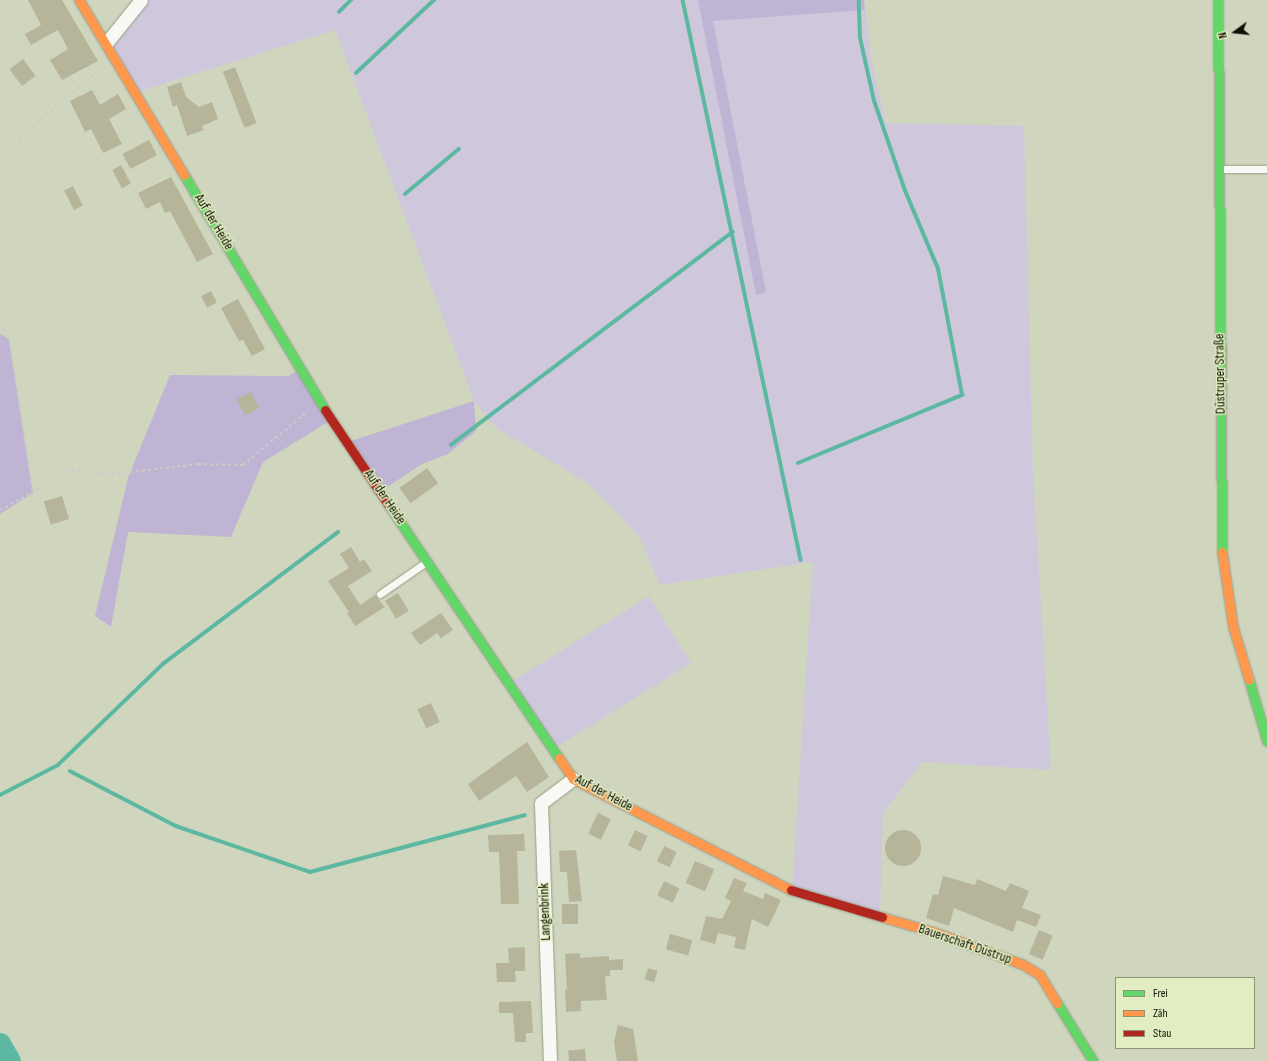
<!DOCTYPE html>
<meta charset="utf-8">
<style>
body{margin:0}
#map{position:relative;width:1267px;height:1061px;overflow:hidden;background:#d0d6be;font-family:"Sofia Sans Condensed",sans-serif}
div>[style]{position:absolute}
.green>*{inset:0;background:#cfc8dd;transform-origin:0 0}
.forest>*{inset:0;background:#c0b4d4}
.stream>*{height:3.5px;margin:-1.75px;padding:0 1.75px;transform-origin:1.75px;border-radius:1.75px;background:#5db8a1}
.river>*{height:22px;margin:-11px;padding:0 11px;transform-origin:11px;border-radius:11px;background:#5db8a1}
.building>*{inset:0;background:#b6b599;transform-origin:0 0}
.round{border-radius:50%}
.path>*{height:2px;margin-top:-1px;transform-origin:0;background:repeating-linear-gradient(90deg,#c9cbc4 0 3px,transparent 0 6px)}
.roads{filter:drop-shadow(0 0 1px #989d8a) drop-shadow(0 0 1px #989d8a)}
.lane>*{height:7px;margin:-3.5px;padding:0 3.5px;transform-origin:3.5px;border-radius:3.5px;background:#f8f9f5}
.street>*{height:13px;margin:-6.5px;padding:0 6.5px;transform-origin:6.5px;border-radius:6.5px;background:#f8f9f5}
.fast>*{height:9px;margin:-4.5px;padding:0 4.5px;transform-origin:4.5px;border-radius:4.5px;background:#63d668}
.slow>*{height:9px;margin:-4.5px;padding:0 4.5px;transform-origin:4.5px;border-radius:4.5px;background:#ff974d}
.jam>*{height:9px;margin:-4.5px;padding:0 4.5px;transform-origin:4.5px;border-radius:4.5px;background:#b3261e}
span{translate:-50% -50%;white-space:nowrap;text-align:center;line-height:1.15;-webkit-text-stroke:3px #e2edc1;paint-order:stroke}
.street-label{font-size:14px;color:#0d1003}
.legend{position:absolute;left:1115px;top:977px;width:140px;height:72px;box-sizing:border-box;background:#e2edc1;border:1px solid #8d9575;margin:0;padding:5px 7px;list-style:none;font-size:12px;color:#0d1003}
.legend li{display:flex;align-items:center;gap:8px;height:20px}
.legend b{width:20px;border:1px solid #8d9575}
.north{position:absolute;left:1215px;top:12px;width:40px;height:40px;-webkit-text-stroke:3px #e2edc1;paint-order:stroke;rotate:255deg;font-size:11px;font-weight:700;line-height:16px;text-align:center;color:#0d1003}
.north::after{content:'';display:block;margin:auto;width:14px;height:18px;background:#0d1003;clip-path:polygon(50% 0,100% 100%,50% 72%,0 100%)}
</style>
<div id="map">
<div class="green">
<i style="clip-path:polygon(141px 0,864px 0,872px 63px,886px 123px,1024px 126px,1033px 472px,1051px 770px,922px 762px,883px 813px,880px 917px,792px 891px,813px 562px,660px 585px,639px 536px,590px 485px,495px 427px,474px 401px,335px 30px,137px 92px,107px 42px)"></i>
<i style="left:649px;top:596px;width:79px;height:166px;rotate:58deg"></i>
</div>
<div class="forest">
<i style="clip-path:polygon(698px 0,864px 0,865px 10px,713px 21px,766px 292px,756px 295px)"></i>
<i style="clip-path:polygon(0 334px,9px 339px,33px 493px,0 514px)"></i>
<i style="clip-path:polygon(301px 368px,333px 419px,263px 462px,231px 537px,128px 532px,111px 627px,95px 616px,128px 478px,170px 375px,289px 376px)"></i>
<i style="clip-path:polygon(474px 401px,476px 431px,448px 454px,422px 464px,381px 491px,348px 442px)"></i>
</div>
<div class="stream">
<i style="left:683px;top:0;width:572px;rotate:78.1deg"></i>
<i style="left:339px;top:12px;width:17px;rotate:-45deg"></i>
<i style="left:356px;top:73px;width:107px;rotate:-43.1deg"></i>
<i style="left:405px;top:194px;width:70px;rotate:-39.8deg"></i>
<i style="left:451px;top:445px;width:353px;rotate:-37.1deg"></i>
<i style="left:798px;top:463px;width:178px;rotate:-22.5deg"></i>
<i style="left:962px;top:395px;width:128px;rotate:-100.8deg"></i>
<i style="left:938px;top:269px;width:85px;rotate:-112.9deg"></i>
<i style="left:905px;top:191px;width:95px;rotate:-109deg"></i>
<i style="left:874px;top:101px;width:65px;rotate:-102.5deg"></i>
<i style="left:860px;top:38px;width:36px;rotate:-92deg"></i>
<i style="left:70px;top:771px;width:119px;rotate:27.4deg"></i>
<i style="left:176px;top:826px;width:142px;rotate:18.9deg"></i>
<i style="left:310px;top:872px;width:222px;rotate:-14.8deg"></i>
<i style="left:0;top:795px;width:65px;rotate:-27.3deg"></i>
<i style="left:58px;top:765px;width:146px;rotate:-43.9deg"></i>
<i style="left:163px;top:664px;width:219px;rotate:-37deg"></i>
</div>
<div class="river">
<i style="left:0;top:1044px;width:20px;rotate:60deg"></i>
</div>
<div class="building">
<i style="clip-path:polygon(28px 0,62px 0,98px 61px,62px 80px,50px 60px,68px 49px,58px 30px,31px 45px,25px 34px,41px 25px)"></i>
<i style="left:23px;top:59px;width:21px;height:17px;rotate:53deg"></i>
<i style="left:235px;top:67px;width:60px;height:13px;rotate:69deg"></i>
<i style="clip-path:polygon(181px 82px,186px 97px,199px 107px,212px 102px,218px 119px,202px 126px,204px 130px,187px 136px,177px 105px,173px 107px,167px 87px)"></i>
<i style="clip-path:polygon(92px 90px,100px 105px,118px 94px,126px 109px,109px 119px,122px 144px,103px 153px,91px 129px,85px 132px,70px 101px)"></i>
<i style="left:149px;top:140px;width:17px;height:30px;rotate:62deg"></i>
<i style="left:121px;top:165px;width:21px;height:10px;rotate:62deg"></i>
<i style="clip-path:polygon(171px 177px,213px 254px,197px 262px,170px 211px,165px 213px,160px 202px,146px 209px,138px 193px)"></i>
<i style="left:73px;top:186px;width:22px;height:10px;rotate:63deg"></i>
<i style="left:211px;top:291px;width:13px;height:11px;rotate:63deg"></i>
<i style="clip-path:polygon(238px 299px,265px 349px,252px 356px,243px 340px,239px 341px,221px 308px)"></i>
<i style="left:251px;top:392px;width:18px;height:16px;rotate:63deg"></i>
<i style="left:427px;top:468px;width:19px;height:34px;rotate:54deg"></i>
<i style="left:62px;top:496px;width:24px;height:19px;rotate:73deg"></i>
<i style="clip-path:polygon(351px 547px,360px 562px,364px 559px,372px 571px,348px 586px,360px 605px,375px 595px,385px 607px,355px 626px,347px 613px,349px 612px,328px 581px,349px 568px,340px 554px)"></i>
<i style="left:398px;top:593px;width:21px;height:15px;rotate:59deg"></i>
<i style="clip-path:polygon(441px 613px,453px 630px,441px 638px,437px 633px,420px 645px,411px 633px)"></i>
<i style="left:431px;top:703px;width:21px;height:15px;rotate:65deg"></i>
<i style="clip-path:polygon(527px 742px,549px 777px,527px 792px,516px 776px,479px 801px,468px 784px)"></i>
<i style="left:598px;top:813px;width:14px;height:23px;rotate:25deg"></i>
<i class="round" style="left:885px;top:830px;width:36px;height:36px"></i>
<i style="left:635px;top:830px;width:14px;height:17px;rotate:25deg"></i>
<i style="clip-path:polygon(524px 834px,525px 851px,517px 851px,519px 904px,501px 904px,499px 852px,489px 852px,488px 835px)"></i>
<i style="left:664px;top:846px;width:14px;height:17px;rotate:25deg"></i>
<i style="clip-path:polygon(576px 850px,582px 901px,569px 902px,567px 872px,560px 872px,559px 851px)"></i>
<i style="left:695px;top:861px;width:21px;height:24px;rotate:23deg"></i>
<i style="clip-path:polygon(943px 876px,975px 885px,977px 879px,1006px 891px,1010px 883px,1029px 891px,1022px 908px,1041px 915px,1036px 927px,1017px 920px,1013px 932px,954px 908px,949px 926px,926px 918px,933px 894px,938px 895px)"></i>
<i style="clip-path:polygon(734px 878px,747px 883px,743px 891px,763px 899px,765px 893px,781px 900px,768px 927px,752px 919px,745px 950px,734px 948px,736px 937px,718px 933px,715px 944px,700px 940px,706px 916px,722px 919px,731px 901px,725px 898px)"></i>
<i style="left:664px;top:881px;width:17px;height:16px;rotate:25deg"></i>
<i style="left:562px;top:904px;width:16px;height:20px"></i>
<i style="left:1039px;top:930px;width:15px;height:26px;rotate:23deg"></i>
<i style="left:670px;top:934px;width:23px;height:16px;rotate:15deg"></i>
<i style="clip-path:polygon(525px 947px,525px 971px,515px 971px,516px 982px,497px 982px,496px 963px,509px 963px,508px 948px)"></i>
<i style="clip-path:polygon(580px 953px,580px 958px,609px 956px,609px 960px,623px 959px,623px 970px,610px 970px,610px 976px,605px 976px,607px 1000px,581px 1001px,581px 1011px,566px 1012px,565px 990px,567px 990px,565px 954px)"></i>
<i style="left:648px;top:968px;width:10px;height:12px;rotate:17deg"></i>
<i style="clip-path:polygon(531px 1001px,533px 1033px,526px 1033px,526px 1042px,515px 1042px,513px 1013px,499px 1013px,499px 1002px)"></i>
<i style="clip-path:polygon(618px 1025px,633px 1029px,638px 1061px,617px 1061px,614px 1042px)"></i>
<i style="left:585px;top:1049px;width:12px;height:17px;rotate:85deg"></i>
</div>
<div class="path">
<i style="left:0;top:155px;width:135px;rotate:-40.8deg"></i>
<i style="left:0;top:323px;width:18px;rotate:61deg"></i>
<i style="left:9px;top:339px;width:156px;rotate:81.1deg"></i>
<i style="left:0;top:510px;width:82px;rotate:-29.1deg"></i>
<i style="left:72px;top:470px;width:34px;rotate:8deg"></i>
<i style="left:106px;top:475px;width:93px;rotate:-6.8deg"></i>
<i style="left:198px;top:464px;width:45px;rotate:1.3deg"></i>
<i style="left:243px;top:465px;width:85px;rotate:-39.7deg"></i>
</div>
<div class="roads">
<div class="lane">
<i style="left:1219px;top:169px;width:48px"></i>
<i style="left:380px;top:594px;width:56px;rotate:-34.8deg"></i>
</div>
<div class="street">
<i style="left:107px;top:42px;width:54px;rotate:-51deg"></i>
<i style="left:550px;top:1061px;width:258px;rotate:-92deg"></i>
<i style="left:541px;top:803px;width:40px;rotate:-37deg"></i>
</div>
<div class="fast">
<i style="left:1218px;top:0;width:552px;rotate:89.58deg"></i>
<i style="left:184px;top:175px;width:274px;rotate:59deg"></i>
<i style="left:388px;top:504px;width:306px;rotate:56.1deg"></i>
<i style="left:1249px;top:680px;width:64px;rotate:73.6deg"></i>
<i style="left:1057px;top:1003px;width:68px;rotate:58.2deg"></i>
</div>
<div class="slow">
<i style="left:79px;top:0;width:204px;rotate:59deg"></i>
<i style="left:1222px;top:552px;width:76px;rotate:81.7deg"></i>
<i style="left:1233px;top:627px;width:55px;rotate:73.2deg"></i>
<i style="left:559px;top:758px;width:25px;rotate:56deg"></i>
<i style="left:573px;top:779px;width:245px;rotate:27deg"></i>
<i style="left:882px;top:917px;width:54px;rotate:16.1deg"></i>
<i style="left:934px;top:932px;width:94px;rotate:20deg"></i>
<i style="left:1022px;top:964px;width:21px;rotate:31deg"></i>
<i style="left:1040px;top:975px;width:33px;rotate:59deg"></i>
</div>
<div class="jam">
<i style="left:325px;top:410px;width:113px;rotate:56.2deg"></i>
<i style="left:791px;top:890px;width:95px;rotate:16.5deg"></i>
</div>
</div>
<div class="street-label">
<span style="left:214px;top:222px;rotate:59deg">Auf der Heide</span>
<span style="left:1220px;top:374px;rotate:-91deg">Düstruper Straße</span>
<span style="left:385px;top:497px;rotate:56deg">Auf der Heide</span>
<span style="left:604px;top:793px;rotate:28deg">Auf der Heide</span>
<span style="left:545px;top:912px;rotate:-92deg">Langenbrink</span>
<span style="left:965px;top:944px;rotate:19deg">Bauerschaft Düstrup</span>
</div>
<ul class="legend">
<li><b style="height:5px;background:#63d668"></b>Frei</li>
<li><b style="height:5px;background:#ff974d"></b>Zäh</li>
<li><b style="height:5px;background:#b3261e"></b>Stau</li>
</ul>
<div class="north">N</div>
</div>
